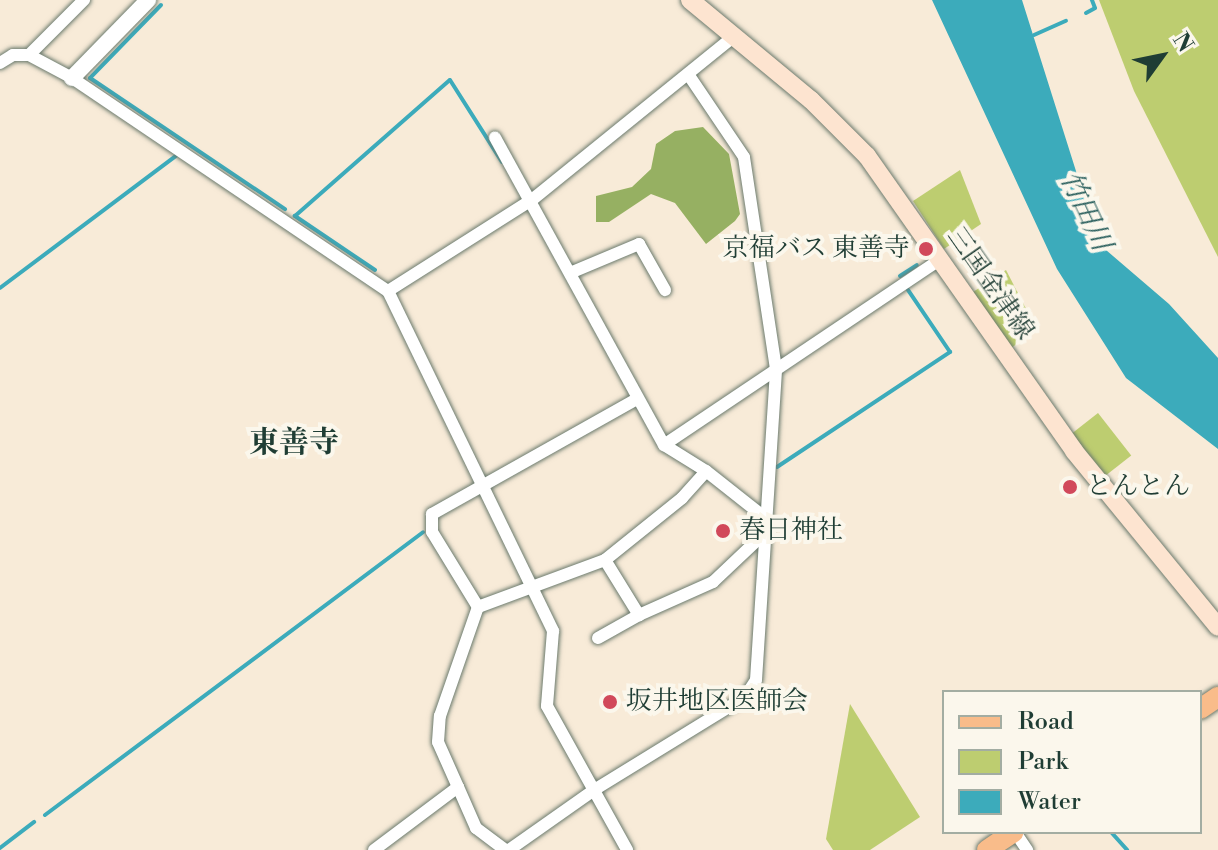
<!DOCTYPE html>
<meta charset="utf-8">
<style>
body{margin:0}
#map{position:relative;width:1218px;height:850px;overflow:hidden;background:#f8ebd8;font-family:"Libre Bodoni","Noto Serif JP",serif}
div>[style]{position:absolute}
.green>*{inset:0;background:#bdcd70;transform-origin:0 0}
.forest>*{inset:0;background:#96b062}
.water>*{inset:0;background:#3cabbb}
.stream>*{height:4px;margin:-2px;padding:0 2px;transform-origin:2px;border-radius:2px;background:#3cabbb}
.roads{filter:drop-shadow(0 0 2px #6b7a6d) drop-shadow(0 0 2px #6b7a6d)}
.minor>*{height:12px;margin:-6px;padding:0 6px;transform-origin:6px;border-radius:6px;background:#fff}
.tertiary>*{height:16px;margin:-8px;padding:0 8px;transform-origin:8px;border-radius:8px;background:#fff}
.secondary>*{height:18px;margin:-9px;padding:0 9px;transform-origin:9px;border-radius:9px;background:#fde4d0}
.primary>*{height:20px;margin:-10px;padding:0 10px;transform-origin:10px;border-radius:10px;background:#f9bc8a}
.dots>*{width:22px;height:22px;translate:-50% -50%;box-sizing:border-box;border:4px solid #fbf7ec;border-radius:50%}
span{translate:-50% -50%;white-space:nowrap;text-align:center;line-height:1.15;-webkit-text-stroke:8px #fbf7ec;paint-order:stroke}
.poi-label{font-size:26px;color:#1f3d34}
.right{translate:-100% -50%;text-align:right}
.left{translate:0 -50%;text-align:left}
.street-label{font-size:26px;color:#1f3d34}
.water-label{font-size:28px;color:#285e5c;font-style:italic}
.quarter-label{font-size:30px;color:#1f3d34;font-weight:700}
.legend{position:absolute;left:942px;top:690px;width:260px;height:144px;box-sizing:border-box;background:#fbf7ec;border:2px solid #a3ada2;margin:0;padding:10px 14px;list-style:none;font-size:24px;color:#1f3d34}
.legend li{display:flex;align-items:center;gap:16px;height:40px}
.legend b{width:40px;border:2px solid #a3ada2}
.north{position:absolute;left:1122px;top:16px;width:80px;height:80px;-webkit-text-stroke:6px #fbf7ec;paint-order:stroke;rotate:57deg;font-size:22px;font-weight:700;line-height:32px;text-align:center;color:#1f3d34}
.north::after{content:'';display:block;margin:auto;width:28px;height:36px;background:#1f3d34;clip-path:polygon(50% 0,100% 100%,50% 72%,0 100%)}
</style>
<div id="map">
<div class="green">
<i style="clip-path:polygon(1099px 0,1218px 0,1218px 257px,1134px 91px)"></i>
<i style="clip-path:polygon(960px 170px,981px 224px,944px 249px,913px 201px)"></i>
<i style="clip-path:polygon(1006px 270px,1037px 330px,1011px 348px,973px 292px)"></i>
<i style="left:1098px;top:413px;width:54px;height:34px;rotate:52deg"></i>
<i style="clip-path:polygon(850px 704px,920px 817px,870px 850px,833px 850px,826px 839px)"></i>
</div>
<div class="forest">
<i style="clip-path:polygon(703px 127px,729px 154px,740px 214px,735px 221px,706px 244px,675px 203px,651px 194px,609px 222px,596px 222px,596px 196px,632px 187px,651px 169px,656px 144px,675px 131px)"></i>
</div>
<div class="water">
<i style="clip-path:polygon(932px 0,1022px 0,1099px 244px,1169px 304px,1218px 358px,1218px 449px,1126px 378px,1057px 269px)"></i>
</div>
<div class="stream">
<i style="left:161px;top:5px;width:102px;rotate:134.2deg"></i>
<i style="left:90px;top:78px;width:235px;rotate:33.9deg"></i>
<i style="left:1086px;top:13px;width:10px;rotate:-29deg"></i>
<i style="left:1095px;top:8px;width:9px;rotate:-111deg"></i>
<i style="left:1034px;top:35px;width:35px;rotate:-24deg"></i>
<i style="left:375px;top:270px;width:97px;rotate:-146deg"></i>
<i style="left:295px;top:216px;width:206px;rotate:-41.3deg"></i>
<i style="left:450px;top:80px;width:97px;rotate:57.6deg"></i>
<i style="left:900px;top:276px;width:20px;rotate:-33deg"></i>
<i style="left:0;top:288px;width:220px;rotate:-36.9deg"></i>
<i style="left:777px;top:467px;width:208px;rotate:-33.6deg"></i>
<i style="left:950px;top:352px;width:75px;rotate:-124.1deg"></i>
<i style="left:45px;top:815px;width:472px;rotate:-36.8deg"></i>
<i style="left:1111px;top:832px;width:24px;rotate:48deg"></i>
<i style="left:0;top:848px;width:43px;rotate:-37.4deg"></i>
</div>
<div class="roads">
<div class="minor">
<i style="left:29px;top:55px;width:78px;rotate:-45deg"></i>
<i style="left:0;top:63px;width:15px;rotate:-32deg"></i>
<i style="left:13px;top:55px;width:16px"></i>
<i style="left:29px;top:55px;width:49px;rotate:28.1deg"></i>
<i style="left:72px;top:78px;width:381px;rotate:34deg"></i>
<i style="left:388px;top:291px;width:378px;rotate:64.1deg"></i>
<i style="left:553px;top:631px;width:75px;rotate:94.6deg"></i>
<i style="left:547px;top:706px;width:165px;rotate:60.9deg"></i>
<i style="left:570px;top:273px;width:75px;rotate:-22.8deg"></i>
<i style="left:639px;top:244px;width:53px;rotate:60.5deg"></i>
<i style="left:388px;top:291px;width:172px;rotate:-32.4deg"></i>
<i style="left:533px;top:199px;width:259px;rotate:-39deg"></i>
<i style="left:664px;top:445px;width:334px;rotate:-33.9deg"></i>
<i style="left:706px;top:471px;width:79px;rotate:38.3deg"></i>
<i style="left:605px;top:560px;width:65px;rotate:58.3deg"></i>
<i style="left:639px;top:615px;width:81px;rotate:-24deg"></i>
<i style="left:713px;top:582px;width:74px;rotate:-43.4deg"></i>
<i style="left:478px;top:607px;width:135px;rotate:-20.3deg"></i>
<i style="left:605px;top:560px;width:99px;rotate:-38.8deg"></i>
<i style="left:682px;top:498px;width:36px;rotate:-48deg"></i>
<i style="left:706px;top:471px;width:49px;rotate:-148.2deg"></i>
<i style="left:664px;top:445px;width:351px;rotate:-118.8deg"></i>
<i style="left:598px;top:638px;width:47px;rotate:-29.3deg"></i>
<i style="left:458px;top:787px;width:45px;rotate:66.3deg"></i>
<i style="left:476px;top:828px;width:36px;rotate:37deg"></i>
<i style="left:1015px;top:832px;width:22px;rotate:56deg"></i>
<i style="left:374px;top:850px;width:105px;rotate:-36.9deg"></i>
<i style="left:458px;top:787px;width:49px;rotate:-114deg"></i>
<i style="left:438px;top:742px;width:26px;rotate:-86deg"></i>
<i style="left:440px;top:716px;width:115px;rotate:-70.8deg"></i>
<i style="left:478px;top:607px;width:88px;rotate:-121.5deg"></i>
<i style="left:432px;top:532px;width:18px;rotate:-90deg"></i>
<i style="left:432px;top:514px;width:233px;rotate:-29.3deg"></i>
<i style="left:509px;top:850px;width:104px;rotate:-35.2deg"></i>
<i style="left:594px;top:790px;width:177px;rotate:-31.6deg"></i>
<i style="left:745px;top:697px;width:20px;rotate:-57deg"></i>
<i style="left:756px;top:680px;width:312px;rotate:-86.3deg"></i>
<i style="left:776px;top:369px;width:214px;rotate:-98.6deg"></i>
<i style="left:744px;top:157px;width:100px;rotate:-124deg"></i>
</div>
<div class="tertiary">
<i style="left:72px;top:78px;width:109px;rotate:-45.7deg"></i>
</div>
<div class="secondary">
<i style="left:690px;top:0;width:157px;rotate:39.6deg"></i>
<i style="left:811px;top:100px;width:79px;rotate:45deg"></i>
<i style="left:867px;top:156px;width:360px;rotate:54.9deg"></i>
<i style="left:1074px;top:451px;width:227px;rotate:50.7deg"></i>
</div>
<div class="primary">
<i style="left:1200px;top:709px;width:22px;rotate:-34deg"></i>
<i style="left:987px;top:850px;width:32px;rotate:-34deg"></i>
</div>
</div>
<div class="dots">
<i style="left:926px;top:249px;background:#d1495b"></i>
<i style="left:1070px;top:487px;background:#d1495b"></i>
<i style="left:723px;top:531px;background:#d1495b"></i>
<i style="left:610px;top:702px;background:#d1495b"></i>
</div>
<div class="poi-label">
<span class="right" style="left:910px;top:249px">京福バス 東善寺</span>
<span class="left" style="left:1086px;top:487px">とんとん</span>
<span class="left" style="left:739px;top:531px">春日神社</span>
<span class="left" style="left:626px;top:702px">坂井地区医師会</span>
</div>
<div class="street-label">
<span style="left:990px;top:284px;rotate:55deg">三国金津線</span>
</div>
<div class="water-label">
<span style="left:1085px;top:211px;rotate:65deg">竹田川</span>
</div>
<div class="quarter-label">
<span style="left:294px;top:443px">東善寺</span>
</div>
<ul class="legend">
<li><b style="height:10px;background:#f9bc8a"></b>Road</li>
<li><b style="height:22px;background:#bdcd70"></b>Park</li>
<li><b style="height:22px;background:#3cabbb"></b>Water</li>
</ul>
<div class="north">N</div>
</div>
